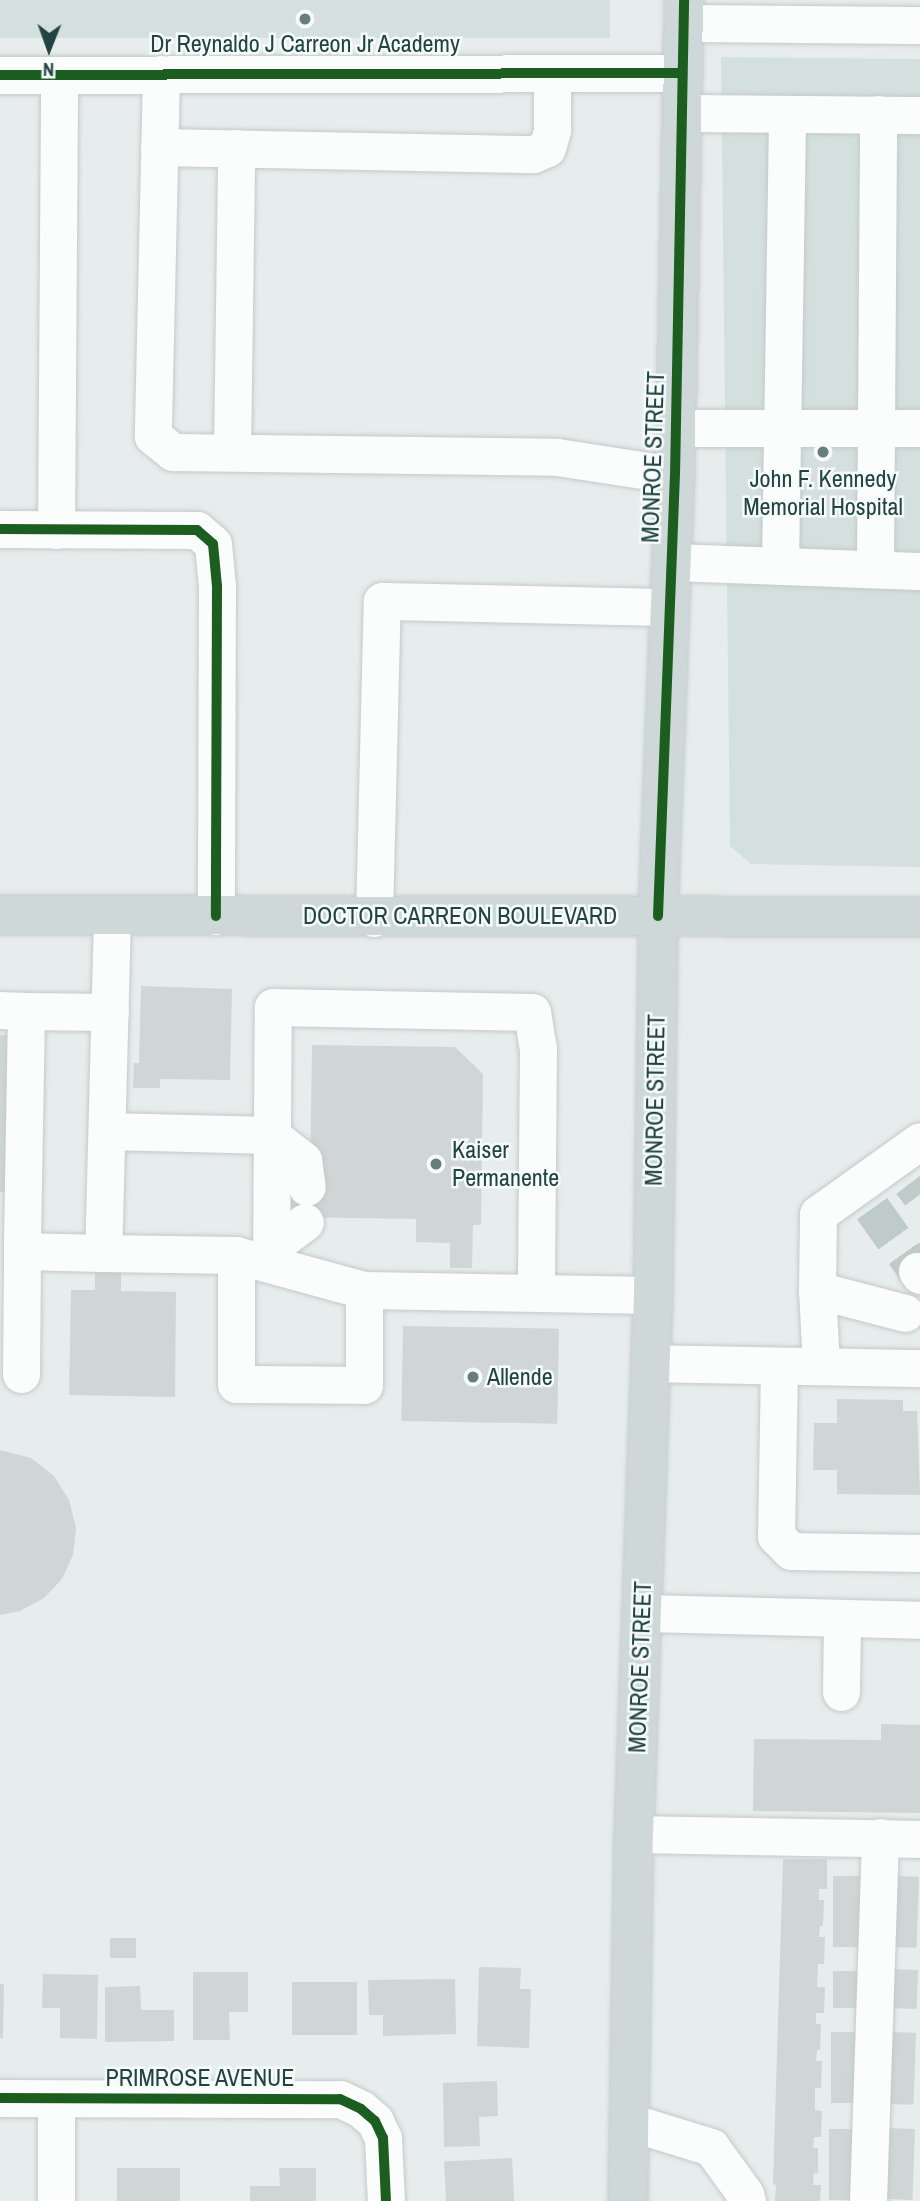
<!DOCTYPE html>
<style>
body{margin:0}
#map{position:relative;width:920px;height:2201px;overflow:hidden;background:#e7edec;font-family:"Archivo Narrow",sans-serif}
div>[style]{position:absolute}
.built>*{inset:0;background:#d4e0de;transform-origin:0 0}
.building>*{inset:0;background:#cfd6d5;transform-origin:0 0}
.minor-tunnel>*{height:37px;margin-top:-18.5px;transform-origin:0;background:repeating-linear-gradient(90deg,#bfcbca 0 37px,transparent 0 55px)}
.roads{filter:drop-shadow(0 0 2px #c4cac9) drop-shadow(0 0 2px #c4cac9)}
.minor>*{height:37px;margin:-18.5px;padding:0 18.5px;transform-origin:18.5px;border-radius:18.5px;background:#fbfcfc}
.major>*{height:38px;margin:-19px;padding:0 19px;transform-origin:19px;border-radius:19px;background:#ced8d8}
.cycleway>*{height:10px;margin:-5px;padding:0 5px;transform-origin:5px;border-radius:5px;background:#1b5e20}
.dots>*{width:19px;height:19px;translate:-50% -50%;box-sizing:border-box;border:4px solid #f6fbfa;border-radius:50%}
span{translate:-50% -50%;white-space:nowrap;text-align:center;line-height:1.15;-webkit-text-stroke:5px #f6fbfa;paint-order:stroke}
.poi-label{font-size:24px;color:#214443}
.left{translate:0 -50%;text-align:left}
.street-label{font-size:24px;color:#214443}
.north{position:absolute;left:14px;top:14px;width:70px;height:70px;-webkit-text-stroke:5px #f6fbfa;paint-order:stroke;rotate:181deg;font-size:19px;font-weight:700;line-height:28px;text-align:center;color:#214443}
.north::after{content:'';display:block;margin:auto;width:24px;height:32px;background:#214443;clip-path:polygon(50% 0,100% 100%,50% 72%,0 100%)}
</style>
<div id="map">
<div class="built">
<i style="left:0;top:0;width:610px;height:38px"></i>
<i style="clip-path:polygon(721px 57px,920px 59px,920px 867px,751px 864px,730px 846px)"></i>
</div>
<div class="building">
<i style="clip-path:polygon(141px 986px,232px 989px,230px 1080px,160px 1079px,160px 1088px,133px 1088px,134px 1063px,139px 1063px)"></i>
<i style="clip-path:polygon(0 1035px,11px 1035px,7px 1193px,0 1192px)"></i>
<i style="clip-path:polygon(312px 1045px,455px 1047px,483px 1074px,481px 1225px,473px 1225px,472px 1268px,450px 1268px,450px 1243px,416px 1242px,416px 1219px,290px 1217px,291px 1185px,310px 1185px)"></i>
<i style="clip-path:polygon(95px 1271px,121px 1271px,121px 1291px,176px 1292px,175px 1397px,69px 1395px,71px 1290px,95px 1290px)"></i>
<i style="left:403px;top:1326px;width:156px;height:95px;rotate:1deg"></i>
<i style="clip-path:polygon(837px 1399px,903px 1400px,903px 1411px,917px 1411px,920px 1495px,837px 1494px,837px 1470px,813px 1470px,814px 1423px,837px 1423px)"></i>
<i style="clip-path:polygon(0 1450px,31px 1458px,54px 1476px,69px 1500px,76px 1528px,73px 1555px,62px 1579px,44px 1598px,20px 1611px,0 1615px)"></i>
<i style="clip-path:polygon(881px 1724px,920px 1725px,920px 1813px,753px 1811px,754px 1739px,881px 1740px)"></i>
<i style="clip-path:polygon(783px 1859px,827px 1859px,827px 1889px,819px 1889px,819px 1900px,824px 1900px,823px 1926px,820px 1926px,819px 1937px,825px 1937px,824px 1964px,818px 1964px,817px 1987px,825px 1987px,824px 2013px,816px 2013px,816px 2024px,821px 2024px,820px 2050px,817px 2050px,816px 2061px,822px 2061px,821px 2088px,815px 2088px,815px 2110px,822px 2111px,821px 2137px,814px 2137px,813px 2148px,818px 2148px,818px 2173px,814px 2173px,813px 2185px,821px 2185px,820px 2201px,775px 2201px,776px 2185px,773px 2184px)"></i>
<i style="left:833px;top:1876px;width:29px;height:71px"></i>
<i style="left:894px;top:1876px;width:25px;height:71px;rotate:2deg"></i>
<i style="left:110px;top:1938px;width:26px;height:20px"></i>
<i style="clip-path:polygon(479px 1967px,521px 1968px,520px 1989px,531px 1989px,529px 2048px,477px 2046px)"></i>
<i style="left:892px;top:1969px;width:26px;height:39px;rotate:2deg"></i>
<i style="left:833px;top:1971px;width:27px;height:37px"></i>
<i style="clip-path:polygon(193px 1972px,248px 1972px,248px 2012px,229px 2012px,230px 2040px,193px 2040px)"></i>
<i style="clip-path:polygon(43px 1974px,98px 1975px,97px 2039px,60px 2038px,60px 2008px,42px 2008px)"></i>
<i style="clip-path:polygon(455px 1979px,456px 2034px,383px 2036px,383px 2015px,369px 2015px,368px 1980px)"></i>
<i style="left:357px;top:1982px;width:53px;height:65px;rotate:90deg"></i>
<i style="clip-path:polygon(0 1984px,4px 1984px,3px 2038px,0 2038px)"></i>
<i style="clip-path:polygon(140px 1986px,141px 2010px,174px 2010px,174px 2041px,105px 2042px,105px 1987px)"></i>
<i style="left:831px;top:2032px;width:28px;height:71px"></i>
<i style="left:891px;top:2032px;width:25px;height:72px;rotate:2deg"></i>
<i style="clip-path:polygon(497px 2081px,498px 2116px,479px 2117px,480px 2146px,444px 2147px,443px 2083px)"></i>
<i style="left:888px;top:2128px;width:27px;height:71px;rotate:2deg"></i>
<i style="left:829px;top:2129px;width:29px;height:71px"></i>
<i style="left:512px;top:2158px;width:43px;height:68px;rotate:87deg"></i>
<i style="left:117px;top:2168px;width:63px;height:33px"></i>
<i style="clip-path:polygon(279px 2168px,316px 2168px,316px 2201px,250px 2201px,250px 2186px,280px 2186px)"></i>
</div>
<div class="minor-tunnel">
<i style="left:911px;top:1182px;width:15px;rotate:53deg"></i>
<i style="left:872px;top:1208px;width:77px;rotate:54.5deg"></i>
</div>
<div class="roads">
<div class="minor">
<i style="left:683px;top:23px;width:237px;rotate:0.5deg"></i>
<i style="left:161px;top:74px;width:362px;rotate:91.3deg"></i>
<i style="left:153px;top:436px;width:26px;rotate:39deg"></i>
<i style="left:173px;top:452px;width:384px;rotate:0.7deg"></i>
<i style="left:557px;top:457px;width:119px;rotate:8.7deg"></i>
<i style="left:0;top:75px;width:682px;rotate:-0.17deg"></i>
<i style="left:682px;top:113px;width:238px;rotate:0.5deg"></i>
<i style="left:159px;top:147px;width:374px;rotate:1.1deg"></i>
<i style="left:533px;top:154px;width:15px;rotate:-23deg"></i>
<i style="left:547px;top:148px;width:19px;rotate:-74deg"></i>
<i style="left:552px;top:130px;width:57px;rotate:-90deg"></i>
<i style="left:676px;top:428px;width:244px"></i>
<i style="left:232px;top:452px;width:304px;rotate:-89.2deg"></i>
<i style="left:0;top:529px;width:197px;rotate:0.3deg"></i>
<i style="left:197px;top:530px;width:21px;rotate:41deg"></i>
<i style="left:213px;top:544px;width:42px;rotate:84.6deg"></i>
<i style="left:217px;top:586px;width:330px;rotate:90.2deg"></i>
<i style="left:56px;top:530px;width:455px;rotate:-89.6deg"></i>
<i style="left:671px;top:562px;width:249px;rotate:2.1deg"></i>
<i style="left:780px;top:566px;width:452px;rotate:-89.1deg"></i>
<i style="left:875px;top:568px;width:454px;rotate:-89.6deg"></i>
<i style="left:112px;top:916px;width:337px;rotate:91.5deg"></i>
<i style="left:103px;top:1253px;width:133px;rotate:0.9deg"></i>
<i style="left:236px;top:1255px;width:133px;rotate:15.3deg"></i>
<i style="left:364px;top:1290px;width:289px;rotate:1deg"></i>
<i style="left:374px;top:918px;width:317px;rotate:-88.6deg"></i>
<i style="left:382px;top:601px;width:287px;rotate:1.2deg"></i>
<i style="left:0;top:1010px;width:26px;rotate:2deg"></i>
<i style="left:26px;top:1011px;width:240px;rotate:91deg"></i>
<i style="left:26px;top:1011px;width:84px;rotate:0.7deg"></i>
<i style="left:107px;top:1131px;width:164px;rotate:1.4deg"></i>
<i style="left:271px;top:1135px;width:41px;rotate:38deg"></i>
<i style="left:303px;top:1160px;width:27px;rotate:82deg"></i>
<i style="left:271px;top:1247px;width:42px;rotate:-36.3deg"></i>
<i style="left:236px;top:1255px;width:129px;rotate:90deg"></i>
<i style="left:236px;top:1384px;width:128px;rotate:0.4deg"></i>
<i style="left:364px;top:1385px;width:95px;rotate:-90deg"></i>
<i style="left:271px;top:1264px;width:257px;rotate:-89.6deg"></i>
<i style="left:273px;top:1007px;width:259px;rotate:1.1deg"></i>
<i style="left:532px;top:1012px;width:36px;rotate:81deg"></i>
<i style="left:538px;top:1048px;width:243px;rotate:90.5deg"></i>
<i style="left:917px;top:1271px;width:5px;rotate:53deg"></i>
<i style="left:817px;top:1290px;width:76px;rotate:-89.2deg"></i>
<i style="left:818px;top:1214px;width:125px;rotate:-35.6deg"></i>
<i style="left:650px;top:1363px;width:270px;rotate:1.1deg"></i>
<i style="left:779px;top:1366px;width:170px;rotate:91deg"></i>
<i style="left:776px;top:1536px;width:21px;rotate:45deg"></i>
<i style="left:791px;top:1551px;width:129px;rotate:0.9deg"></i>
<i style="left:821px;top:1366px;width:76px;rotate:-93deg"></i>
<i style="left:817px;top:1290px;width:91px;rotate:14.6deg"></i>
<i style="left:21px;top:1374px;width:123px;rotate:-89.5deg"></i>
<i style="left:22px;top:1251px;width:81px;rotate:1.4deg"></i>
<i style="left:643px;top:1613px;width:277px;rotate:1.4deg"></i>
<i style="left:841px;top:1692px;width:74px;rotate:-89.2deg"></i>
<i style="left:634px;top:1834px;width:286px;rotate:1deg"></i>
<i style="left:0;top:2098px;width:340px;rotate:0.2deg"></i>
<i style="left:340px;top:2099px;width:23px;rotate:25deg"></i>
<i style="left:361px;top:2109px;width:18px;rotate:41deg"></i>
<i style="left:375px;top:2121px;width:19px;rotate:65deg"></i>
<i style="left:383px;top:2138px;width:63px;rotate:87.3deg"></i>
<i style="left:56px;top:2099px;width:102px;rotate:90deg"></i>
<i style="left:630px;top:2122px;width:85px;rotate:17.2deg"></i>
<i style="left:711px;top:2147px;width:58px;rotate:54.1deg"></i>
<i style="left:745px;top:2194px;width:7px;rotate:74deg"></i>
<i style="left:868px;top:2201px;width:364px;rotate:-88.1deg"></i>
</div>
<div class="major">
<i style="left:0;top:915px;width:920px;rotate:0.12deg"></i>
<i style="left:628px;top:2201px;width:367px;rotate:-89.1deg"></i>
<i style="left:634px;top:1834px;width:539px;rotate:-87.98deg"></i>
<i style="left:653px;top:1295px;width:379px;rotate:-89.2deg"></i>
<i style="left:658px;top:916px;width:441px;rotate:-87.8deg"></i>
<i style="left:675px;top:475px;width:475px;rotate:-88.9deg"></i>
</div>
</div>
<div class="cycleway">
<i style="left:0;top:75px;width:682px;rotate:-0.17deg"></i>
<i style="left:0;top:529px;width:197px;rotate:0.3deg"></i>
<i style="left:197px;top:530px;width:21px;rotate:41deg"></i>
<i style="left:213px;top:544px;width:42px;rotate:84.6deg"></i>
<i style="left:217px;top:586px;width:330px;rotate:90.2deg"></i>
<i style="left:658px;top:916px;width:441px;rotate:-87.8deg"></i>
<i style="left:675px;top:475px;width:475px;rotate:-88.9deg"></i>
<i style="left:0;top:2098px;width:340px;rotate:0.2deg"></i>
<i style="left:340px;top:2099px;width:23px;rotate:25deg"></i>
<i style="left:361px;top:2109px;width:18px;rotate:41deg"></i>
<i style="left:375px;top:2121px;width:19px;rotate:65deg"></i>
<i style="left:383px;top:2138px;width:63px;rotate:87.3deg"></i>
</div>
<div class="dots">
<i style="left:305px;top:19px;background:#667f7e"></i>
<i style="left:823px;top:452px;background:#667f7e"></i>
<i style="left:436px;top:1164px;background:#667f7e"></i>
<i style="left:473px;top:1377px;background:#667f7e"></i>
</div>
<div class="poi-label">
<span style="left:305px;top:44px">Dr Reynaldo J Carreon Jr Academy</span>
<span style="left:823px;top:493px">John F. Kennedy<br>Memorial Hospital</span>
<span class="left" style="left:452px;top:1164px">Kaiser<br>Permanente</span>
<span class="left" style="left:487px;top:1377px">Allende</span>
</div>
<div class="street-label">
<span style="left:653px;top:457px;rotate:-88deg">MONROE STREET</span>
<span style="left:460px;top:916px">DOCTOR CARREON BOULEVARD</span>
<span style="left:655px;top:1100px;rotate:-89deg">MONROE STREET</span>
<span style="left:640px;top:1667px;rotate:-88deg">MONROE STREET</span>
<span style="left:200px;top:2078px">PRIMROSE AVENUE</span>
</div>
<div class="north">N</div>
</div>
